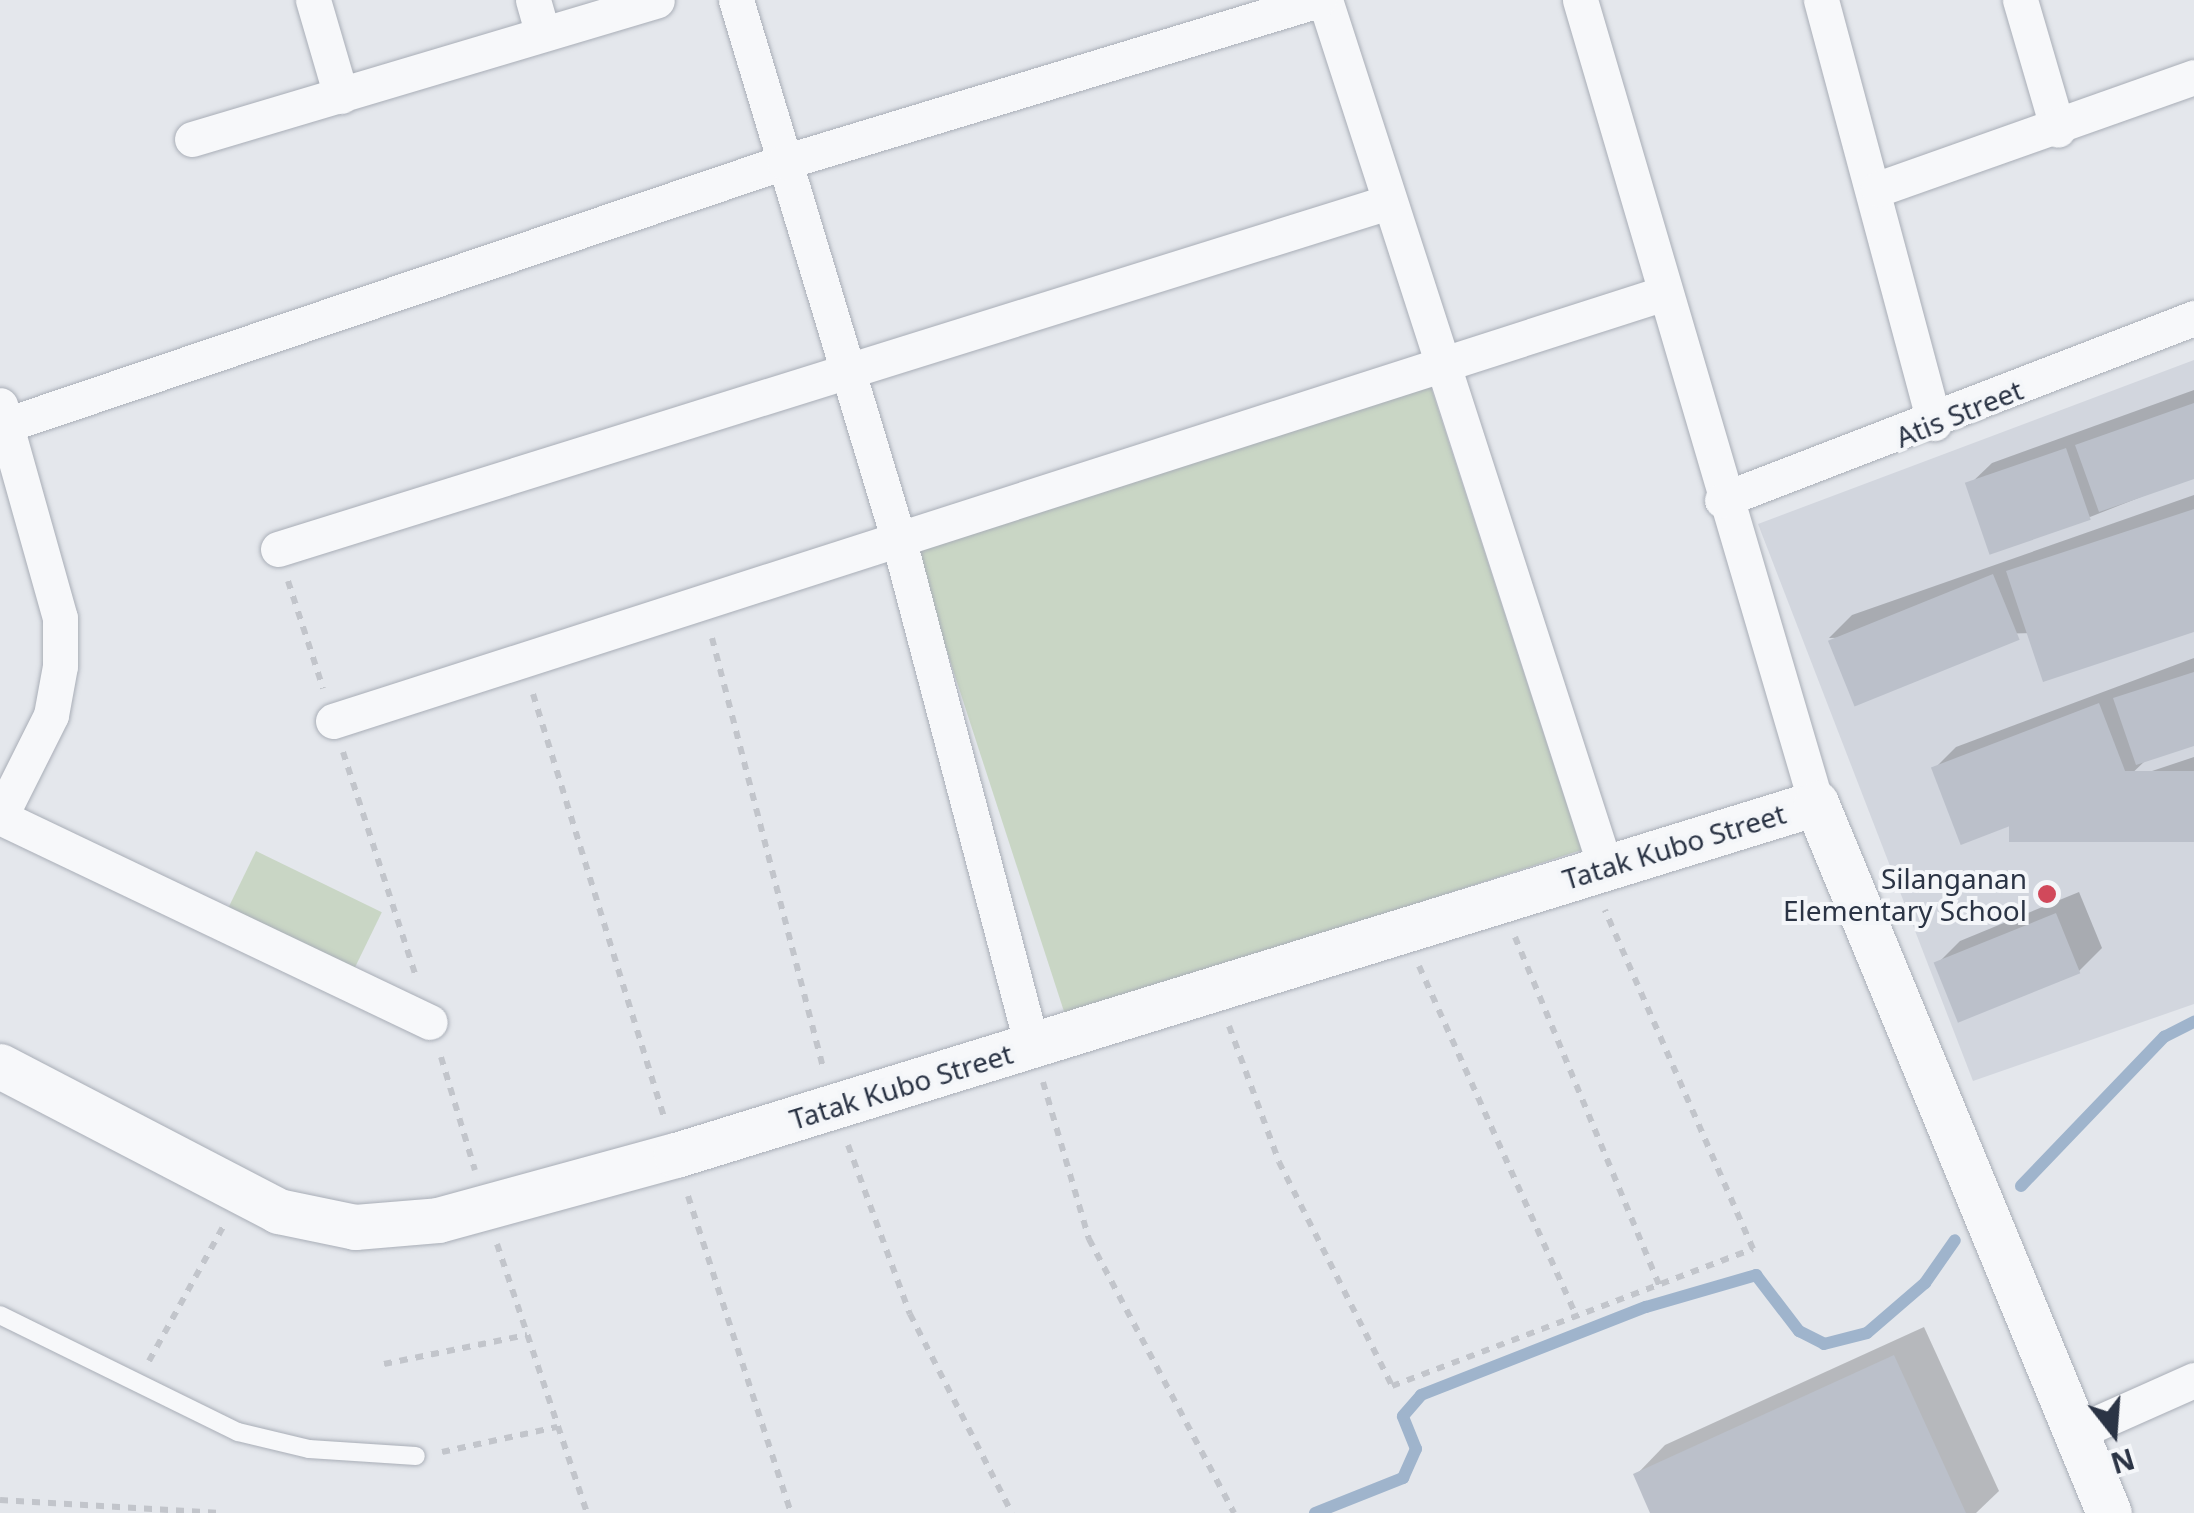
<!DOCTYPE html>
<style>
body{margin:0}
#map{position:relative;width:2194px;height:1513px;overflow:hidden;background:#e4e7ec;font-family:"Noto Sans",sans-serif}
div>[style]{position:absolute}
.built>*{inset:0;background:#d2d6de}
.green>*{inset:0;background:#c9d6c5;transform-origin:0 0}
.shadow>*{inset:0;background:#0003}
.stream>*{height:12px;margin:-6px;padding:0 6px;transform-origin:6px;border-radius:6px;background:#9fb4cc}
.building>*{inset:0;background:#bbc0ca;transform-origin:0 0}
.path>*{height:6px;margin-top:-3px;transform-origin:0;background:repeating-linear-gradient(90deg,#c2c5cb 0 8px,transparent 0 16px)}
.roads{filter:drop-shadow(0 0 2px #a9aeb7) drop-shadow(0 0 2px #a9aeb7)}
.service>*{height:18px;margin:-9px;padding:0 9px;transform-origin:9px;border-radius:9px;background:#f7f8fa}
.minor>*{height:35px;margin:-17.5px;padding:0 17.5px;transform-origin:17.5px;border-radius:17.5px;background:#f7f8fa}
.tertiary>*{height:45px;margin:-22.5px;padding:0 22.5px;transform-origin:22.5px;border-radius:22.5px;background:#f7f8fa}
.dots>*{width:28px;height:28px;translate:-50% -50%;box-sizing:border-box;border:5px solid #f4f6f9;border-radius:50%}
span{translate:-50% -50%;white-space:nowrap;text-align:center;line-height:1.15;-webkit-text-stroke:8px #f4f6f9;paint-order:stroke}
.street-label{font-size:28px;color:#2b3445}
.poi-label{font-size:28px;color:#2b3445}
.right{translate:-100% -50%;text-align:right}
.north{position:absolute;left:2064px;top:1383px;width:100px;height:100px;-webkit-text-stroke:8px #f4f6f9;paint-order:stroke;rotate:163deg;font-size:28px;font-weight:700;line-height:40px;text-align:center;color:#2b3445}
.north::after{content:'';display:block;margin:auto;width:35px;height:45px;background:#2b3445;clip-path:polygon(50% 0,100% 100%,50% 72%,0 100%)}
</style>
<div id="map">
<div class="built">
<i style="clip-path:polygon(2194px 360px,2194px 1004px,1973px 1081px,1758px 524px)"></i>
</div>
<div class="green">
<i style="left:1430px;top:384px;width:490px;height:542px;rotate:72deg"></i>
<i style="left:256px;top:851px;width:140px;height:65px;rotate:26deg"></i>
</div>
<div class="shadow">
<i style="clip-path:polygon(2194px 390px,2194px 476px,2090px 517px,1969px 485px,1992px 463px)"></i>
<i style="clip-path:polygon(2194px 495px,2194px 629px,1829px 638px,1852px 615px)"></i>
<i style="clip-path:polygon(2194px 658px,2194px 744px,2146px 760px,2125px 780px,2194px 757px,2194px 839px,2021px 830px,2038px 812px,1934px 769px,1956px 747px)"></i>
<i style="clip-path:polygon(2079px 892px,2102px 948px,2079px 971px,1937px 964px,1960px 941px)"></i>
<i style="clip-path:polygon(1924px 1327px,1999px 1491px,1976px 1513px,1653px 1513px,1636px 1475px,1665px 1445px)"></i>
</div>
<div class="stream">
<i style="left:2021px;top:1186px;width:207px;rotate:-46.2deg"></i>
<i style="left:2164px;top:1037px;width:34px;rotate:-27deg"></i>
<i style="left:1315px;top:1513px;width:95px;rotate:-21.7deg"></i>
<i style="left:1403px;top:1478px;width:32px;rotate:-66deg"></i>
<i style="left:1416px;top:1449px;width:35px;rotate:-112deg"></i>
<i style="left:1403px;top:1416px;width:28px;rotate:-49deg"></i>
<i style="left:1421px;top:1395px;width:242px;rotate:-21.4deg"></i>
<i style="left:1646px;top:1307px;width:115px;rotate:-16.2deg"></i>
<i style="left:1756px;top:1275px;width:71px;rotate:52.5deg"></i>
<i style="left:1799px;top:1331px;width:28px;rotate:27deg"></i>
<i style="left:1824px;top:1344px;width:44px;rotate:-14.3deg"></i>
<i style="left:1867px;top:1333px;width:77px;rotate:-40.8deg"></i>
<i style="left:1925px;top:1283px;width:52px;rotate:-55.1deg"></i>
</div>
<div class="building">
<i style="clip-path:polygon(2194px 403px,2194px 479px,2099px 512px,2075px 445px)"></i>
<i style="left:2066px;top:448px;width:76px;height:107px;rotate:71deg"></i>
<i style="clip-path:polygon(2194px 509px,2194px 632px,2043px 682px,2006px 571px)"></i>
<i style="left:1993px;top:574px;width:71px;height:178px;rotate:68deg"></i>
<i style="clip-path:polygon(2194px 672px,2194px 746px,2136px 765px,2113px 698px)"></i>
<i style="left:2099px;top:703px;width:83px;height:180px;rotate:69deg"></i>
<i style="left:2194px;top:771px;width:71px;height:185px;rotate:90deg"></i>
<i style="left:2056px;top:913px;width:65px;height:132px;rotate:68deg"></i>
<i style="clip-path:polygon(1894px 1355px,1966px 1513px,1650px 1513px,1633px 1474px)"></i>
</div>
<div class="path">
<i style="left:288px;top:581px;width:113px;rotate:71.9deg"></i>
<i style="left:712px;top:638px;width:443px;rotate:75.5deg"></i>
<i style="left:533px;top:694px;width:443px;rotate:72.8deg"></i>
<i style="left:343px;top:752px;width:233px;rotate:72deg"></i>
<i style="left:1515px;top:937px;width:377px;rotate:67.5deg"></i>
<i style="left:1419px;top:966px;width:384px;rotate:65.8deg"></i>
<i style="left:1229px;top:1026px;width:145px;rotate:69.8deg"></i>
<i style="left:1279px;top:1162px;width:251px;rotate:63.2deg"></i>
<i style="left:1392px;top:1386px;width:386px;rotate:-20.8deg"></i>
<i style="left:1753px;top:1249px;width:370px;rotate:-113.6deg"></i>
<i style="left:441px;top:1057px;width:118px;rotate:73.3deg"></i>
<i style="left:1043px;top:1082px;width:164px;rotate:73.7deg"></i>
<i style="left:1089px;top:1239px;width:310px;rotate:62.1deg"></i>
<i style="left:848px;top:1145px;width:180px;rotate:69.9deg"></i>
<i style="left:910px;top:1314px;width:224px;rotate:62.9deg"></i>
<i style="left:688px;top:1196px;width:333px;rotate:72deg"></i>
<i style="left:497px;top:1244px;width:284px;rotate:71.5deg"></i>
<i style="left:149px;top:1361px;width:153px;rotate:-61.1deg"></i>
<i style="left:384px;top:1364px;width:146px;rotate:-11.5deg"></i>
<i style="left:442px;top:1452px;width:118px;rotate:-12.3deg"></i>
<i style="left:0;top:1500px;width:217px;rotate:3.4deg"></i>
</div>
<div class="roads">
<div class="service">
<i style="left:0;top:1315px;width:265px;rotate:26.2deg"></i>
<i style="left:238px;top:1432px;width:73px;rotate:13.5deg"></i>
<i style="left:309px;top:1449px;width:107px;rotate:3.7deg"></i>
</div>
<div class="minor">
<i style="left:313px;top:0;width:100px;rotate:73.7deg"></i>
<i style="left:533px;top:0;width:35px;rotate:74deg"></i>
<i style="left:736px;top:0;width:565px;rotate:73.23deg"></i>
<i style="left:899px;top:541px;width:522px;rotate:75.25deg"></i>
<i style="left:1325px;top:0;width:910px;rotate:72.08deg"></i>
<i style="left:1580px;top:0;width:837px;rotate:73.62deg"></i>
<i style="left:1821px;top:0;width:438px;rotate:75deg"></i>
<i style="left:2020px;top:0;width:135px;rotate:73.7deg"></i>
<i style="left:192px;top:139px;width:485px;rotate:-16.6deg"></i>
<i style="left:1878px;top:189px;width:335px;rotate:-19.5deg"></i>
<i style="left:0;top:427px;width:828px;rotate:-18.68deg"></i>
<i style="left:784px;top:162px;width:559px;rotate:-16.85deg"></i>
<i style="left:1722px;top:500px;width:506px;rotate:-21.09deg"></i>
<i style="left:278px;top:549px;width:1164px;rotate:-17.35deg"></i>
<i style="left:333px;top:721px;width:1395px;rotate:-17.82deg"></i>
<i style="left:0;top:817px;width:476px;rotate:25.5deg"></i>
<i style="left:0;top:817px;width:114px;rotate:-63.4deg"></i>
<i style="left:51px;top:715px;width:50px;rotate:-79.6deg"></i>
<i style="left:60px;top:666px;width:48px;rotate:-90deg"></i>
<i style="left:60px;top:618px;width:221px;rotate:-105.7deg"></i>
<i style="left:2075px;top:1433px;width:130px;rotate:-24deg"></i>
</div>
<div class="tertiary">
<i style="left:0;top:1066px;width:314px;rotate:27.5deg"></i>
<i style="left:278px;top:1211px;width:79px;rotate:11.7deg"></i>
<i style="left:355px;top:1227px;width:83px;rotate:-4.8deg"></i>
<i style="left:438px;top:1220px;width:247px;rotate:-15.3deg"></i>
<i style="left:676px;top:1155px;width:1193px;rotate:-17.16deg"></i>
<i style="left:1816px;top:803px;width:768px;rotate:67.58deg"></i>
</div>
</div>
<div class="dots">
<i style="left:2047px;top:894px;background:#d1495b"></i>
</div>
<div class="street-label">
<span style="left:1959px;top:413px;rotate:-22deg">Atis Street</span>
<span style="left:1674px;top:846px;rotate:-17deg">Tatak Kubo Street</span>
<span style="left:901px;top:1086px;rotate:-17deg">Tatak Kubo Street</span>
</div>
<div class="poi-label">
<span class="right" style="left:2027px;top:894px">Silanganan<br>Elementary School</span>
</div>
<div class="north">N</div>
</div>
